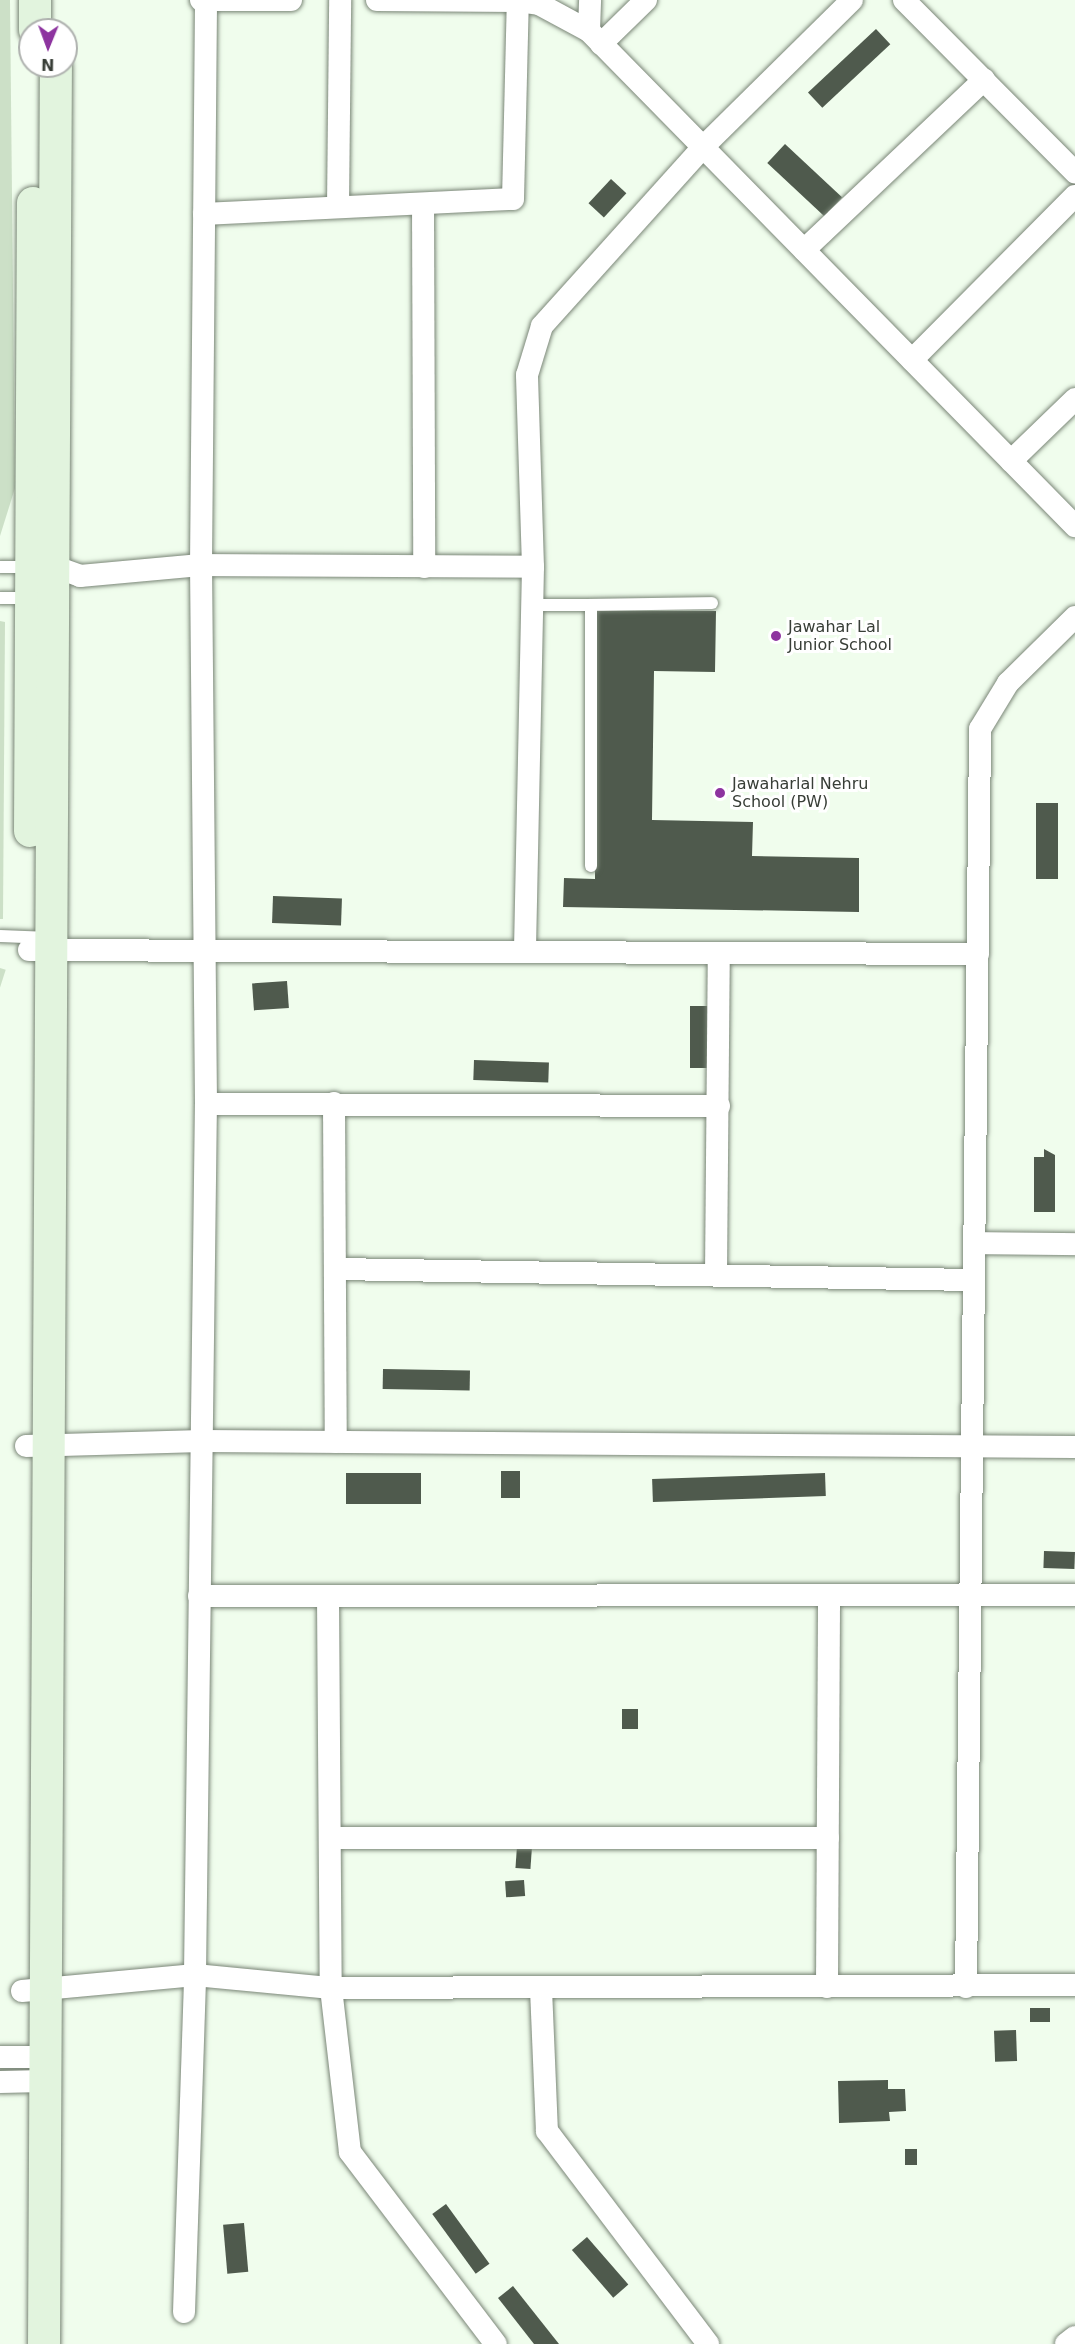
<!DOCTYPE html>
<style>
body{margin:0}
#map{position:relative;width:1075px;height:2344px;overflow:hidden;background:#f0fded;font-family:"DejaVu Sans",sans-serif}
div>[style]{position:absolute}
.green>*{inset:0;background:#cce0c7;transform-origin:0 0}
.building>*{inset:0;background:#4f5a4d;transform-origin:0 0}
.roads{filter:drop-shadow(0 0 2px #7a8677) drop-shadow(0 0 2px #7a8677)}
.lane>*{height:12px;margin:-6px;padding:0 6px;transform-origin:6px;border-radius:6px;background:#fff}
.street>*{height:22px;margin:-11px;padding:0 11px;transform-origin:11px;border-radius:11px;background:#fff}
.secondary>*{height:32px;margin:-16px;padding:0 16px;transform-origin:16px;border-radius:16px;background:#e2f4de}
.dots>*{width:16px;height:16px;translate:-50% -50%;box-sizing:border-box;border:3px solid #fff;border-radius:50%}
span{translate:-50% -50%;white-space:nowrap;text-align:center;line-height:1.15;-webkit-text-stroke:6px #fff;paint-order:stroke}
.poi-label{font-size:16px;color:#383e37}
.left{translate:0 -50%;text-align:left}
.north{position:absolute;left:18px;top:18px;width:60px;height:60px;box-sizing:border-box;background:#fff;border:2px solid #afb2af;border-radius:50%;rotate:181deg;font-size:16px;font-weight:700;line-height:24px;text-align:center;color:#383e37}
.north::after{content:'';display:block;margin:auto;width:21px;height:27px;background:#8d349f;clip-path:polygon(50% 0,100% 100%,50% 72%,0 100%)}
</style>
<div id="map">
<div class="green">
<i style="clip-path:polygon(0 0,10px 0,15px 488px,0 536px)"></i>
<i style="clip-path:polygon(0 621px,5px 622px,3px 919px,0 919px)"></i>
<i style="left:0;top:968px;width:6px;height:1078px;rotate:18deg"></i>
</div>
<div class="building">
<i style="left:876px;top:29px;width:21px;height:93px;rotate:47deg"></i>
<i style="left:785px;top:144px;width:78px;height:26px;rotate:43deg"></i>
<i style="left:611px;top:179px;width:21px;height:33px;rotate:43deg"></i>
<i style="clip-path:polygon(595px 611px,716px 611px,715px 672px,654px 671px,652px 820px,753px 822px,752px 856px,859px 858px,859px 912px,563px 907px,564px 878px,595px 879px)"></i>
<i style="left:1036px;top:803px;width:22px;height:76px"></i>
<i style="left:273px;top:896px;width:69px;height:27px;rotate:2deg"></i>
<i style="left:287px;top:981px;width:27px;height:35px;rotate:86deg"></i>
<i style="left:690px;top:1006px;width:19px;height:62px"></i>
<i style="left:474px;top:1060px;width:75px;height:20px;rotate:2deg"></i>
<i style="clip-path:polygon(1044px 1149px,1055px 1155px,1055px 1212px,1034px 1212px,1034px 1157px,1044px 1157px)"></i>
<i style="left:383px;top:1369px;width:87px;height:20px;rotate:1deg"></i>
<i style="left:501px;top:1471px;width:19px;height:27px"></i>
<i style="left:346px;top:1473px;width:75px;height:31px"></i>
<i style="left:825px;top:1473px;width:23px;height:173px;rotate:88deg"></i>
<i style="left:1044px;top:1551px;width:31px;height:17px;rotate:2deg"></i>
<i style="left:622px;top:1709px;width:16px;height:20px"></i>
<i style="left:517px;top:1846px;width:15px;height:22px;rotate:4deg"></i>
<i style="left:524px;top:1880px;width:16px;height:19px;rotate:86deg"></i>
<i style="left:1030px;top:2008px;width:20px;height:14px"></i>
<i style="left:1016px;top:2030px;width:31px;height:22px;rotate:88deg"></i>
<i style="clip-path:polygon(888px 2080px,888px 2089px,905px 2089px,906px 2111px,889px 2112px,890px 2121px,839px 2123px,838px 2081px)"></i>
<i style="left:905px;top:2149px;width:12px;height:16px"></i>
<i style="left:446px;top:2204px;width:74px;height:17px;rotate:54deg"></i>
<i style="left:244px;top:2223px;width:49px;height:21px;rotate:85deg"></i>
<i style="left:587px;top:2237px;width:63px;height:20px;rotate:49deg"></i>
<i style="clip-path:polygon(513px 2286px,559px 2344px,534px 2344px,498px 2298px)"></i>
</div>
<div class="roads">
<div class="lane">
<i style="left:0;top:567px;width:29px"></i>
<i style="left:0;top:598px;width:30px"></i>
<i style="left:532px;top:605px;width:59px"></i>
<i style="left:591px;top:605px;width:261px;rotate:90deg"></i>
<i style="left:591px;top:605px;width:121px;rotate:-0.9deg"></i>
<i style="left:0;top:936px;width:50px;rotate:2.3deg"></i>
</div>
<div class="street">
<i style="left:201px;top:0;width:90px"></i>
<i style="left:377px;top:0;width:141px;rotate:0.4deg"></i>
<i style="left:518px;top:1px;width:21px;rotate:8deg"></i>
<i style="left:539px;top:4px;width:57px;rotate:28.4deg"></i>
<i style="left:589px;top:31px;width:694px;rotate:45.53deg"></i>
<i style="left:904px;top:0;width:243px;rotate:45.2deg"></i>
<i style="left:589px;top:31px;width:31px;rotate:-88deg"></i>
<i style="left:601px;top:44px;width:63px;rotate:-44.4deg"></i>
<i style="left:423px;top:204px;width:363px;rotate:89.8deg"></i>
<i style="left:338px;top:207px;width:207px;rotate:-89.4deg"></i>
<i style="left:204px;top:214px;width:309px;rotate:-2.8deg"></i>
<i style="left:513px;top:199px;width:199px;rotate:-88.6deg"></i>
<i style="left:804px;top:250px;width:248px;rotate:-43.4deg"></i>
<i style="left:912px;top:360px;width:231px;rotate:-45.2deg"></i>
<i style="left:1011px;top:461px;width:89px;rotate:-44.1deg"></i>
<i style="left:40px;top:567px;width:13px;rotate:-4deg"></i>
<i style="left:53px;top:566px;width:29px;rotate:20deg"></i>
<i style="left:80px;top:576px;width:121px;rotate:-5.2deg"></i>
<i style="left:201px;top:565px;width:332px;rotate:0.3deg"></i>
<i style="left:525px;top:949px;width:382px;rotate:-88.8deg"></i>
<i style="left:533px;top:567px;width:192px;rotate:-91.8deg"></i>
<i style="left:527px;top:375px;width:51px;rotate:-73deg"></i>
<i style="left:542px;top:326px;width:241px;rotate:-48deg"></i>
<i style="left:703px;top:147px;width:209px;rotate:-44.6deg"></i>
<i style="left:29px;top:950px;width:949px;rotate:0.24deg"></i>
<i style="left:334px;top:1103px;width:339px;rotate:89.7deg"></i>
<i style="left:206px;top:1104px;width:513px;rotate:0.22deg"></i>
<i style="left:975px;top:1243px;width:100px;rotate:0.6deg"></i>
<i style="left:336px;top:1269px;width:638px;rotate:0.99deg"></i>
<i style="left:716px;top:1275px;width:321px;rotate:-89.5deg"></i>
<i style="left:26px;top:1446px;width:176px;rotate:-1.6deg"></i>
<i style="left:202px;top:1441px;width:873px;rotate:0.39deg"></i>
<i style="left:199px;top:1596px;width:876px;rotate:-0.07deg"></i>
<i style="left:328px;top:1597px;width:391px;rotate:89.6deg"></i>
<i style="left:331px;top:1988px;width:165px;rotate:83.4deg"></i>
<i style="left:350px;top:2152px;width:241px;rotate:52.8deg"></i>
<i style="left:330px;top:1838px;width:498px"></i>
<i style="left:827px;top:1987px;width:391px;rotate:-89.7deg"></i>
<i style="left:966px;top:1987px;width:1258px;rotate:-89.36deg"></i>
<i style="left:980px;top:729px;width:54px;rotate:-58.7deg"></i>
<i style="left:1008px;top:683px;width:94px;rotate:-44.6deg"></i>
<i style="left:541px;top:1989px;width:142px;rotate:87.6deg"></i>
<i style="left:547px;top:2131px;width:267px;rotate:52.9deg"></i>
<i style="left:22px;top:1991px;width:174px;rotate:-5.3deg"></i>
<i style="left:195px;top:1975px;width:137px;rotate:5.5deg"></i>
<i style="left:331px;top:1988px;width:744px;rotate:-0.23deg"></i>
<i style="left:0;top:2057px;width:43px"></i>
<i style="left:0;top:2082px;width:44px;rotate:-1.3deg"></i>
<i style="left:184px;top:2312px;width:337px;rotate:-88.1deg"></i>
<i style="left:195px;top:1975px;width:871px;rotate:-89.28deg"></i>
<i style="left:206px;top:1104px;width:539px;rotate:-90.53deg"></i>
<i style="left:201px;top:565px;width:565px;rotate:-89.49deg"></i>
<i style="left:1066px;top:2344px;width:11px;rotate:-38deg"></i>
</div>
<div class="secondary">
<i style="left:35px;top:30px;width:30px;rotate:-90deg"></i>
<i style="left:30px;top:831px;width:628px;rotate:-89.73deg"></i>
<i style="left:44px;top:2344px;width:2278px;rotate:-89.7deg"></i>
</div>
</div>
<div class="dots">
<i style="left:776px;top:636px;background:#8d349f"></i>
<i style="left:720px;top:793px;background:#8d349f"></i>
</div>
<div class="poi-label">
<span class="left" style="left:788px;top:636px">Jawahar Lal<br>Junior School</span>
<span class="left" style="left:732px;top:793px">Jawaharlal Nehru<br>School (PW)</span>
</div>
<div class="north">N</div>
</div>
